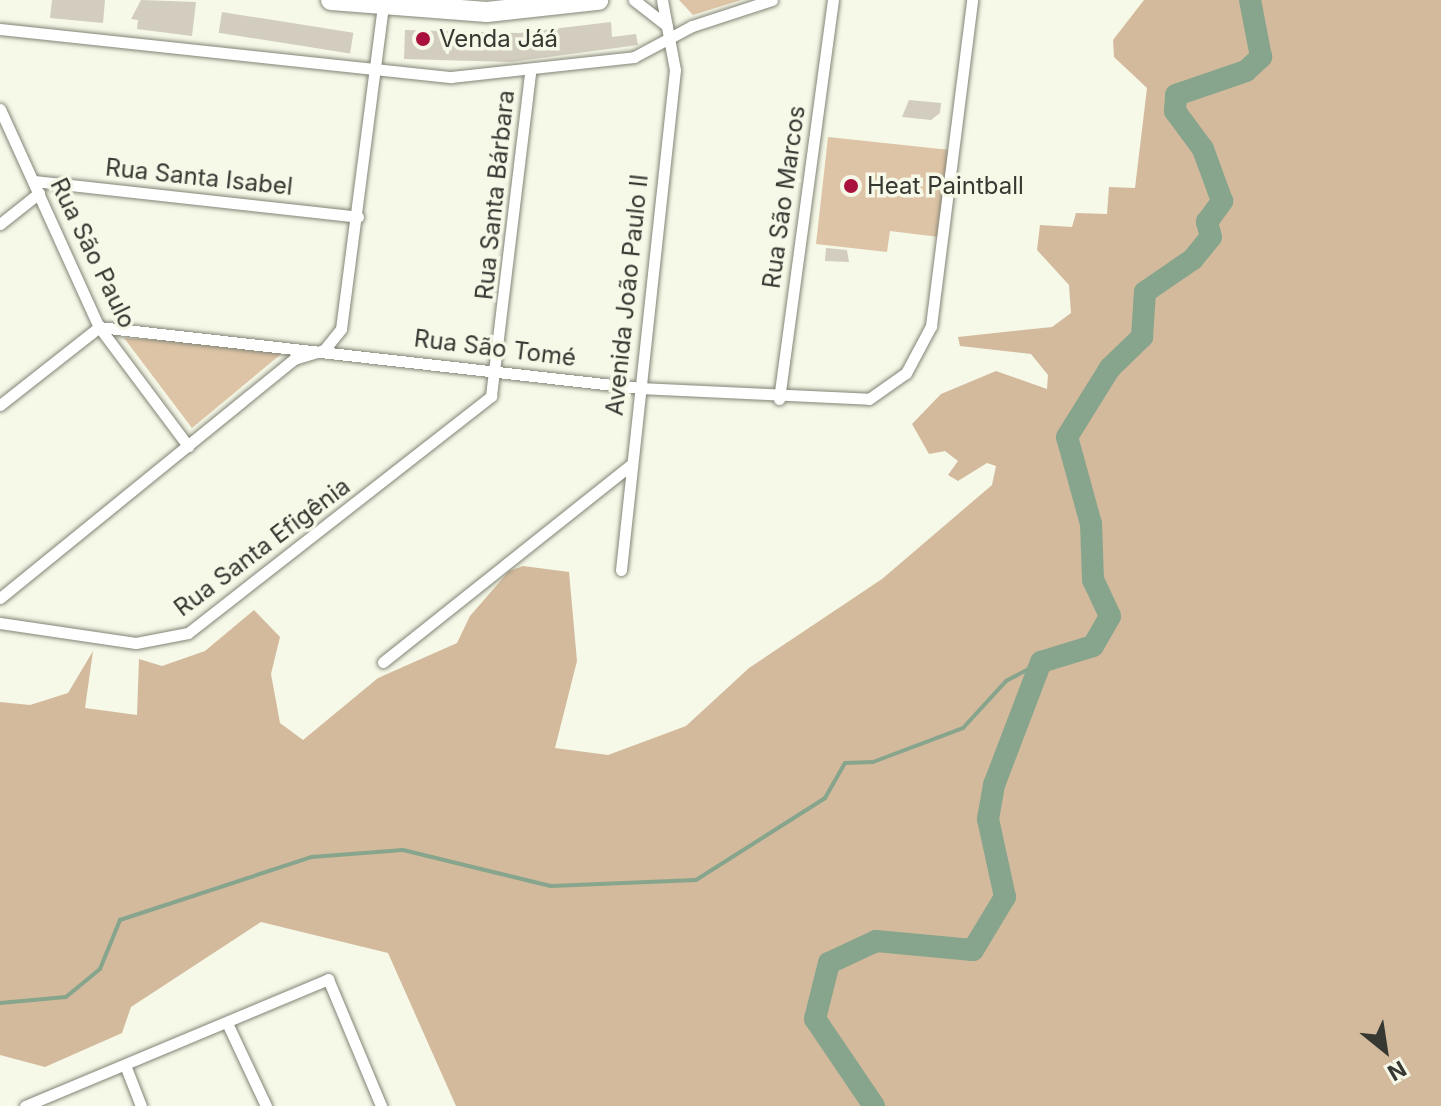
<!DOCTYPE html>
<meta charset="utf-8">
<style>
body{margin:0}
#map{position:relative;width:1441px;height:1106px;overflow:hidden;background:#f6f8e8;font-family:Inter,sans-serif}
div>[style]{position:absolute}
.green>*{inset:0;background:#ddc4a6}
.forest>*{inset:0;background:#d3ba9d}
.stream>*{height:4px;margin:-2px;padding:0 2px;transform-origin:2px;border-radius:2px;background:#86a58c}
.river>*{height:22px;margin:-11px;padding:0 11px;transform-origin:11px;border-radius:11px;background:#86a58c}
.building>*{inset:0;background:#d2cdbe;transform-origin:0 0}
.roads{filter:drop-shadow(0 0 2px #828476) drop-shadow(0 0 2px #828476)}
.street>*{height:11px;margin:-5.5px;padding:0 5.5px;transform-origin:5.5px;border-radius:5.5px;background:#fff}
.highway>*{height:20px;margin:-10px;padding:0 10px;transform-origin:10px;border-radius:10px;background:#fff}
.dots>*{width:22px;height:22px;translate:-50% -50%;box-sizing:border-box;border:4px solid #f6f8e8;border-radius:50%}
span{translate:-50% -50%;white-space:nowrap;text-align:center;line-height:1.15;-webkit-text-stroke:7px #f6f8e8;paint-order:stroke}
.poi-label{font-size:24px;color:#373832}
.left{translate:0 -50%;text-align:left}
.street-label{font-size:24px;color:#373832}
.north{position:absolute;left:1345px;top:1010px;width:80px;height:80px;-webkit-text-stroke:6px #f6f8e8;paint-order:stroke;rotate:150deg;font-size:22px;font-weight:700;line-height:32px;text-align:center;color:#373832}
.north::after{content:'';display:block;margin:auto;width:28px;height:36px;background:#373832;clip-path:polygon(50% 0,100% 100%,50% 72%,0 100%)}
</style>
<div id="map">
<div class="green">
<i style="clip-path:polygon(679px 0,741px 0,693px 15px)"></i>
<i style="clip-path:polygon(828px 137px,950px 150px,939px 237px,890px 231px,887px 252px,816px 244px)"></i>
<i style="clip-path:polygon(124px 338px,276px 347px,280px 355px,192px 428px)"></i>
</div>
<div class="forest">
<i style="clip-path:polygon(1144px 0,1441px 0,1441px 1106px,456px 1106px,388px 953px,261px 922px,131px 1007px,122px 1033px,45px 1067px,0 1055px,0 702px,30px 705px,68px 693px,93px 651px,85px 708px,137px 715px,139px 659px,162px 666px,205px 651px,254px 610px,280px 637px,271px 674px,280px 723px,303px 740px,378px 678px,457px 643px,470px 616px,509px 571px,523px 566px,569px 572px,577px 661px,555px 748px,608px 755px,686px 726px,749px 668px,882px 579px,992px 485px,996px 466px,987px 463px,958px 481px,948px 475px,958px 461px,945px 451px,929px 454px,912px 424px,941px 394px,996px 371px,1047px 389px,1048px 375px,1031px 354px,960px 346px,958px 337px,1052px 327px,1071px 313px,1069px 285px,1037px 250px,1040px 225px,1072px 227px,1076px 213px,1107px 214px,1109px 187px,1135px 188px,1147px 88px,1114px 57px,1113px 40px)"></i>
</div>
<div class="stream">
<i style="left:0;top:1003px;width:66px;rotate:-5.2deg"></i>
<i style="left:66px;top:997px;width:44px;rotate:-39.5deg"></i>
<i style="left:100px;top:969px;width:53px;rotate:-67.8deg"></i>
<i style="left:120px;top:920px;width:202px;rotate:-18.2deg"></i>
<i style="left:312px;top:857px;width:91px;rotate:-4.4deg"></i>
<i style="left:403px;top:850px;width:152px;rotate:13.7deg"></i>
<i style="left:551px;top:886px;width:145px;rotate:-2.4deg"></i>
<i style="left:696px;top:880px;width:153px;rotate:-32.4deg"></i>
<i style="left:825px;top:798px;width:40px;rotate:-60.3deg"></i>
<i style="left:845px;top:763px;width:28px;rotate:-2deg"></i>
<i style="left:873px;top:762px;width:96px;rotate:-20.7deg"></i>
<i style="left:963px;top:728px;width:64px;rotate:-47.5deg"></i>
<i style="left:1006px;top:681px;width:40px;rotate:-28deg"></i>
</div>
<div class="river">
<i style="left:874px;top:1106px;width:105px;rotate:-124.1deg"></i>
<i style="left:815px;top:1019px;width:58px;rotate:-76deg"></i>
<i style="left:829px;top:963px;width:52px;rotate:-25.1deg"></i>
<i style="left:876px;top:941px;width:97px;rotate:5.3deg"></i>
<i style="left:973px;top:950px;width:62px;rotate:-58.9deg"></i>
<i style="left:1005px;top:897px;width:80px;rotate:-102.3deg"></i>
<i style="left:988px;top:819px;width:35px;rotate:-80deg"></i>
<i style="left:994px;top:785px;width:132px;rotate:-69.1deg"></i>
<i style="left:1041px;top:662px;width:54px;rotate:-17.1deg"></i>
<i style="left:1093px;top:646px;width:34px;rotate:-60deg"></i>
<i style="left:1110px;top:616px;width:40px;rotate:-115deg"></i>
<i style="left:1093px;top:580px;width:56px;rotate:-92deg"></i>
<i style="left:1091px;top:524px;width:90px;rotate:-105.4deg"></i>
<i style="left:1067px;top:437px;width:81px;rotate:-58.1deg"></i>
<i style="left:1110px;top:368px;width:45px;rotate:-44.1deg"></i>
<i style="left:1142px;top:337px;width:45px;rotate:-86.2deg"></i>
<i style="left:1145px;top:292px;width:58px;rotate:-34.5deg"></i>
<i style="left:1193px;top:259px;width:28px;rotate:-51deg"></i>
<i style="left:1211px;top:237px;width:16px;rotate:-105deg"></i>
<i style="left:1207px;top:222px;width:26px;rotate:-54deg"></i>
<i style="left:1222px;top:201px;width:55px;rotate:-110.1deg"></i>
<i style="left:1203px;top:149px;width:47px;rotate:-126.4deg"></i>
<i style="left:1175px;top:111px;width:16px;rotate:-86deg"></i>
<i style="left:1176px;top:95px;width:74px;rotate:-18.9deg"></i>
<i style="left:1246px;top:71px;width:21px;rotate:-43deg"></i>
<i style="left:1261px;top:57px;width:58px;rotate:-100.9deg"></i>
</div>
<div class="building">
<i style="clip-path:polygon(52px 0,105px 0,103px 23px,50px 18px)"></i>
<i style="clip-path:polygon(141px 0,196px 2px,192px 36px,137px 29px,138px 20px,131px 19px)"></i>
<i style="left:222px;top:12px;width:133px;height:21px;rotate:9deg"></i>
<i style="clip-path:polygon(611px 22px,612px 37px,636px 34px,638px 45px,511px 62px,404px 59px,405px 30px,519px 33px)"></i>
<i style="clip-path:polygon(909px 100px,941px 103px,940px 113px,931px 120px,902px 117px)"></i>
<i style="clip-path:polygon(826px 248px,847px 250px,849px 262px,825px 261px)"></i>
</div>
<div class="roads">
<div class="street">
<i style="left:634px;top:0;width:41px;rotate:38deg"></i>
<i style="left:0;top:29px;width:454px;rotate:6.1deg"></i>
<i style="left:451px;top:77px;width:184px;rotate:-6.2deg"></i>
<i style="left:634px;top:57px;width:66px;rotate:-28.1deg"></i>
<i style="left:692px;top:26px;width:84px;rotate:-18deg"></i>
<i style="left:0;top:109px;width:239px;rotate:65.6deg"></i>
<i style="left:99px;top:327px;width:149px;rotate:53.2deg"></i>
<i style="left:34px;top:181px;width:326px;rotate:6.3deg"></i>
<i style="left:0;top:224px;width:50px;rotate:-38.5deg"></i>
<i style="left:779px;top:399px;width:403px;rotate:-82.3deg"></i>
<i style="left:0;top:405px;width:126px;rotate:-38.2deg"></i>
<i style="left:99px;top:327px;width:543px;rotate:6.44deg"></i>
<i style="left:639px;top:388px;width:230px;rotate:2.7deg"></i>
<i style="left:869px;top:399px;width:45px;rotate:-35.1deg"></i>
<i style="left:906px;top:373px;width:53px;rotate:-62deg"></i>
<i style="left:931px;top:326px;width:329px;rotate:-82.8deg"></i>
<i style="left:621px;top:570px;width:503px;rotate:-83.84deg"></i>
<i style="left:675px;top:70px;width:71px;rotate:-100.5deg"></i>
<i style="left:0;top:598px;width:379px;rotate:-39.1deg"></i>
<i style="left:294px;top:359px;width:31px;rotate:-17deg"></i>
<i style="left:324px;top:350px;width:27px;rotate:-51deg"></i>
<i style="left:341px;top:329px;width:326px;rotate:-82.6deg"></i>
<i style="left:0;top:623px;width:137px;rotate:8.4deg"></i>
<i style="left:136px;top:643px;width:53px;rotate:-10.9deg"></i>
<i style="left:188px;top:633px;width:385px;rotate:-38deg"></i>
<i style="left:491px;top:396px;width:325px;rotate:-83.1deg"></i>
<i style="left:383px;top:662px;width:317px;rotate:-38.5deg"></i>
<i style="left:227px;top:1023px;width:92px;rotate:64.8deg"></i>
<i style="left:125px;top:1065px;width:44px;rotate:68.7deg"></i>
<i style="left:25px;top:1106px;width:329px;rotate:-22.7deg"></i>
<i style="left:328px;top:979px;width:138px;rotate:67.3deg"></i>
</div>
<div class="highway">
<i style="left:331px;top:0;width:156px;rotate:4.4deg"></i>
<i style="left:487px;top:12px;width:112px;rotate:-6.2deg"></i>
</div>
</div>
<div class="dots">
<i style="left:423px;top:39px;background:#a9123d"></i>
<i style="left:851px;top:186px;background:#a9123d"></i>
</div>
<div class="poi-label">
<span class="left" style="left:439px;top:39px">Venda Jáá</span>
<span class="left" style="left:867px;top:186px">Heat Paintball</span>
</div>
<div class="street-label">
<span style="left:199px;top:177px;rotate:6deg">Rua Santa Isabel</span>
<span style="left:495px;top:195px;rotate:-84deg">Rua Santa Bárbara</span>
<span style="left:784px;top:197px;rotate:-82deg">Rua São Marcos</span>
<span style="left:93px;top:253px;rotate:64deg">Rua São Paulo</span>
<span style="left:627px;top:295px;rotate:-84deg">Avenida João Paulo II</span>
<span style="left:495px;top:348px;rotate:7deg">Rua São Tomé</span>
<span style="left:262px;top:547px;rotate:-37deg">Rua Santa Efigênia</span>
</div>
<div class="north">N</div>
</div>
